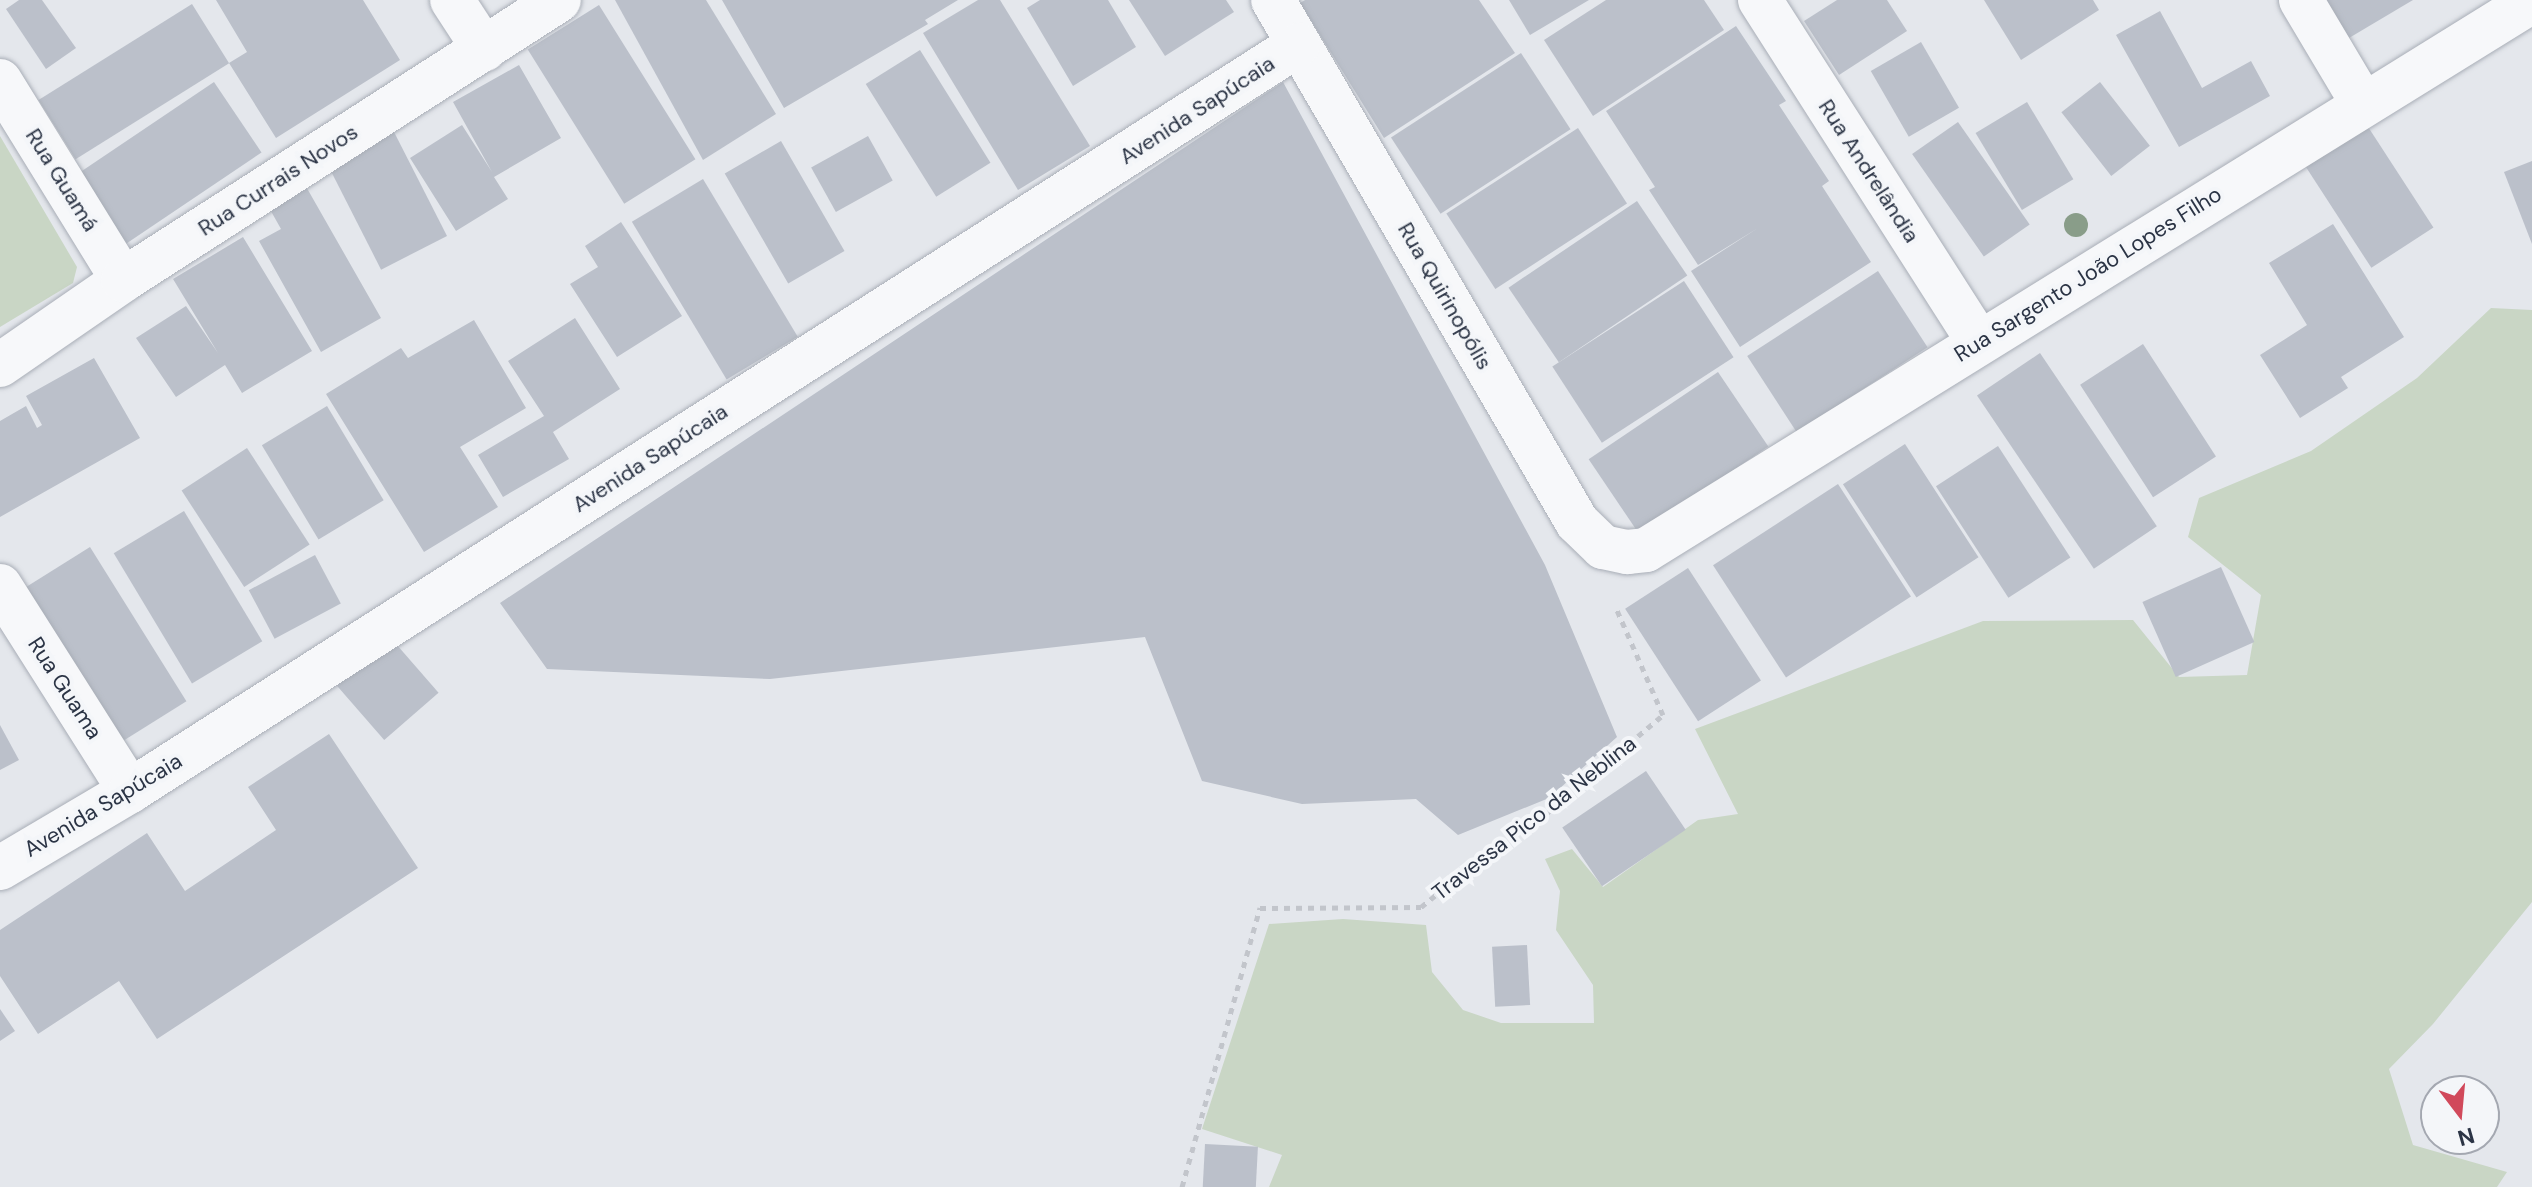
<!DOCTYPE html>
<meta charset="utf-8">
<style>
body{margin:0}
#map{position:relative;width:2532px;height:1187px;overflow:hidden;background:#e4e7ec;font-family:"DM Sans",sans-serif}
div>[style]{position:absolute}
.green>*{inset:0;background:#c9d6c5}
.building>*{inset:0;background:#bbc0ca;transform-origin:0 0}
.path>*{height:5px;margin-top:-2.5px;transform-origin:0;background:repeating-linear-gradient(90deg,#c2c5cb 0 6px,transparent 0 12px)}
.roads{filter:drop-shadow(0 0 2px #a9aeb7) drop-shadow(0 0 2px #a9aeb7)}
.minor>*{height:44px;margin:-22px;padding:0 22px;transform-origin:22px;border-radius:22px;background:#f7f8fa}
.trees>*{width:24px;height:24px;margin:-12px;border-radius:50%;background:#899d89}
span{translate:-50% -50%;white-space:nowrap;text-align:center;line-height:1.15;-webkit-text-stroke:8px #f4f6f9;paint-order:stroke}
.street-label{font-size:22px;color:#2b3445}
.north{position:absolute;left:2420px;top:1075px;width:80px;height:80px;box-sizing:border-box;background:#f4f6f9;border:2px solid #a4a8b1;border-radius:50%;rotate:164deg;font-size:22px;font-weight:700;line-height:32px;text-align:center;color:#2b3445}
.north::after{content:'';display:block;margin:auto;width:28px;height:36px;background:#d1495b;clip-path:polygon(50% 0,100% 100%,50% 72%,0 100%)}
</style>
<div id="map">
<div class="green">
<i style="clip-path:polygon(0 136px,77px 267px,73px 283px,0 327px)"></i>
<i style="clip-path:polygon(2491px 308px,2532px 310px,2532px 902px,2433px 1024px,2389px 1069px,2413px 1145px,2507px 1172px,2497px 1187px,1269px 1187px,1282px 1155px,1202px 1129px,1269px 924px,1343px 919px,1426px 925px,1432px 972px,1463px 1010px,1501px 1023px,1594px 1023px,1593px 985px,1556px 930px,1560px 891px,1545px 859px,1572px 849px,1603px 887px,1698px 820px,1738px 814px,1695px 729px,1983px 621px,2133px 620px,2179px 677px,2247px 675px,2261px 595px,2188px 537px,2199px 498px,2311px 451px,2417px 378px)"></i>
</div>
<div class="building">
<i style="clip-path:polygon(19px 0,42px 0,76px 48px,46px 69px,6px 9px)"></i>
<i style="clip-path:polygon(216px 0,363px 0,400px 60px,276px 138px,229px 63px,247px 52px)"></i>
<i style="clip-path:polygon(615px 0,706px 0,776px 114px,703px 160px)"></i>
<i style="clip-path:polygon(722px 0,958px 0,925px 20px,928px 24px,784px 108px)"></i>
<i style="clip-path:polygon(978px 0,1000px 0,1090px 146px,1018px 190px,923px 33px)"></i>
<i style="clip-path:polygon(1040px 0,1108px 0,1136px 47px,1073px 86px,1027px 8px)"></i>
<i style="clip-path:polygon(1129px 0,1226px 0,1234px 12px,1165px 56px)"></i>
<i style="clip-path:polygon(1305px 0,1479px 0,1515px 53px,1384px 138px,1300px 3px)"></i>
<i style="clip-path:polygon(1509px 0,1589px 0,1530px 35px)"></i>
<i style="clip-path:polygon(1606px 0,1704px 0,1724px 30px,1593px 116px,1544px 40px)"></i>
<i style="clip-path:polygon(1837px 0,1887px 0,1907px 31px,1839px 75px,1804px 21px)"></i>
<i style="clip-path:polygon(1984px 0,2093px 0,2099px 10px,2021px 60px)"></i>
<i style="clip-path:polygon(2326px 0,2413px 0,2349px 38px)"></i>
<i style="left:192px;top:4px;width:70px;height:181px;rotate:58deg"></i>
<i style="left:599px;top:5px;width:182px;height:84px;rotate:58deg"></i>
<i style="clip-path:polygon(2160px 11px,2202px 88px,2251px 61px,2270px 96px,2179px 147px,2116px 35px)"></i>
<i style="clip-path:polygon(1736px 26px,1786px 101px,1779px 105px,1829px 181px,1822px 186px,1871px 262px,1740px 347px,1691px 271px,1758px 228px,1698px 265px,1649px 190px,1655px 187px,1606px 111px)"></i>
<i style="left:1921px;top:42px;width:76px;height:58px;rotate:60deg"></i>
<i style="left:920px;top:50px;width:133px;height:64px;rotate:58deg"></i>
<i style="left:1521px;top:53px;width:91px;height:155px;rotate:57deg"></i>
<i style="clip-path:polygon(519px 65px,561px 138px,494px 177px,508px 199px,456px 231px,410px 158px,462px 125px,492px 172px,453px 102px)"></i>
<i style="left:214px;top:82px;width:85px;height:171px;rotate:56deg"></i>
<i style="clip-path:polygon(1283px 82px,1545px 565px,1617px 737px,1549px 798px,1458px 835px,1416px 799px,1302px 804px,1202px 781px,1145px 637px,770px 679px,547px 669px,500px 603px)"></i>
<i style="left:2100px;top:82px;width:81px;height:49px;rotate:52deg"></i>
<i style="left:2027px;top:102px;width:90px;height:60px;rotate:59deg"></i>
<i style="left:2361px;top:116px;width:133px;height:74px;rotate:57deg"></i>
<i style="left:1958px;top:122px;width:125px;height:56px;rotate:55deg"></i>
<i style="left:1578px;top:128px;width:90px;height:157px;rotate:57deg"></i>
<i style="left:393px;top:130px;width:119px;height:74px;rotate:63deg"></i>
<i style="left:868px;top:136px;width:51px;height:65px;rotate:61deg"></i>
<i style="left:781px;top:141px;width:127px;height:65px;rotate:60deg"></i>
<i style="clip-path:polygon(2532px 161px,2532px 244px,2504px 172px)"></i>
<i style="clip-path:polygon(300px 176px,381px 318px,321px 352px,259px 241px,281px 229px,263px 197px)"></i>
<i style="left:703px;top:179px;width:184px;height:83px;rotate:59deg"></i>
<i style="left:1637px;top:201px;width:90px;height:155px;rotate:56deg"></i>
<i style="clip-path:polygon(621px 222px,682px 316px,617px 357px,570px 284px,598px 267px,585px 246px)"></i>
<i style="clip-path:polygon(2333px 224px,2404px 337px,2341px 377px,2348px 388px,2300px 418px,2260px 355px,2307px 325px,2269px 263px)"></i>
<i style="clip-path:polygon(243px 237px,312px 351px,242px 393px,225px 365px,176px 397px,136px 338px,186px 306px,218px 353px,173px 279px)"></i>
<i style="left:1878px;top:271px;width:91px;height:156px;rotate:57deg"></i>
<i style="left:1684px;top:281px;width:91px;height:157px;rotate:57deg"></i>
<i style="clip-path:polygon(575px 318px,620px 389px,553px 432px,569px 459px,503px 497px,478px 455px,544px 416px,508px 361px)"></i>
<i style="clip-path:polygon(474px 320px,526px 408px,460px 447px,498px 507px,424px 552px,326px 394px,401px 348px,408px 358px)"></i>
<i style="left:2143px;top:344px;width:134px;height:75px;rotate:57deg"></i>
<i style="left:2040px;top:353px;width:209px;height:76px;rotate:56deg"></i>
<i style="clip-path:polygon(94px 358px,140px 438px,0 517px,0 421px,26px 406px,37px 428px,42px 425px,26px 396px)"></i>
<i style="left:1718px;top:372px;width:90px;height:156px;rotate:56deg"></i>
<i style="left:327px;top:406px;width:110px;height:76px;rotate:59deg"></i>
<i style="left:1905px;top:444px;width:135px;height:74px;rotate:57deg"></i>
<i style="left:1998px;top:446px;width:133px;height:74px;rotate:57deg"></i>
<i style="left:247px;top:448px;width:115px;height:78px;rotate:57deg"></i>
<i style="left:1838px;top:484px;width:134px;height:149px;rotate:57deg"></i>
<i style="left:184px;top:511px;width:152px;height:82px;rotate:59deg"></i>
<i style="left:90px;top:547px;width:182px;height:80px;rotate:58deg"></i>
<i style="left:315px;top:555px;width:55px;height:75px;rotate:62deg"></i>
<i style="left:2221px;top:567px;width:82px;height:86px;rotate:66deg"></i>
<i style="left:1688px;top:568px;width:134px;height:75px;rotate:57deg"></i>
<i style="left:390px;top:637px;width:74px;height:72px;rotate:49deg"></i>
<i style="clip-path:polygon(0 725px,19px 760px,0 770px)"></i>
<i style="clip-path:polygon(329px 734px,418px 868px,157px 1039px,119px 981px,38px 1034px,0 976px,0 930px,147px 833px,185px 891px,276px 830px,248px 787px)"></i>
<i style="left:1646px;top:771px;width:71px;height:101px;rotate:56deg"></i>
<i style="left:1527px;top:945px;width:60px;height:35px;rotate:87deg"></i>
<i style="clip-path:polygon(0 1009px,15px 1031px,0 1041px)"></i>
<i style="left:1205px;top:1144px;width:53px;height:43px;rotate:3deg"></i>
</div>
<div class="path">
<i style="left:1182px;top:1187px;width:290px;rotate:-74.4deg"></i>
<i style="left:1260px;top:908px;width:161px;rotate:-0.4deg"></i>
<i style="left:1421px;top:907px;width:77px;rotate:-39.2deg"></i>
<i style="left:1481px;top:858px;width:55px;rotate:-31.7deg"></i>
<i style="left:1528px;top:829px;width:177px;rotate:-40.2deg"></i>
<i style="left:1663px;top:715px;width:117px;rotate:-113.7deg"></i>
</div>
<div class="roads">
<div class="minor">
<i style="left:452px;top:0;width:59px;rotate:56.9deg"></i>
<i style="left:1273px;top:0;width:604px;rotate:59.78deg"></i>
<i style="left:1577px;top:522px;width:36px;rotate:44deg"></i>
<i style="left:1603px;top:547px;width:25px;rotate:12deg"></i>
<i style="left:1627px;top:552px;width:19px;rotate:-6deg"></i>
<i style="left:1646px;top:550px;width:1042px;rotate:-31.78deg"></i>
<i style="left:1760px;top:0;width:405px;rotate:57.4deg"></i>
<i style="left:2301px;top:0;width:121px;rotate:59.2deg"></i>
<i style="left:0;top:81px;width:234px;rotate:58.3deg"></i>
<i style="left:0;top:365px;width:150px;rotate:-34.6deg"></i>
<i style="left:123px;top:280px;width:518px;rotate:-32.71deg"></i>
<i style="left:0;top:586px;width:243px;rotate:57.6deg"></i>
<i style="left:0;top:868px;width:151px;rotate:-30.6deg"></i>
<i style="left:130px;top:791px;width:1386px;rotate:-32.57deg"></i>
</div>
</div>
<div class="trees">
<i style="left:2076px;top:225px"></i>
</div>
<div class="street-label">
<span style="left:1197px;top:110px;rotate:-33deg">Avenida Sapúcaia</span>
<span style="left:1869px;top:171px;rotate:57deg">Rua Andrelândia</span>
<span style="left:62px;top:180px;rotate:58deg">Rua Guamá</span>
<span style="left:278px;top:180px;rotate:-33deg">Rua Currais Novos</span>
<span style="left:2088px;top:274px;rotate:-32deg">Rua Sargento João Lopes Filho</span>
<span style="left:1445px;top:296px;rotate:60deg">Rua Quirinopólis</span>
<span style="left:650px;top:458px;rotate:-33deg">Avenida Sapúcaia</span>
<span style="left:65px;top:688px;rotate:57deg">Rua Guama</span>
<span style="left:103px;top:805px;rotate:-31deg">Avenida Sapúcaia</span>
<span style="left:1534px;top:818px;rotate:-38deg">Travessa Pico da Neblina</span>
</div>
<div class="north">N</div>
</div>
